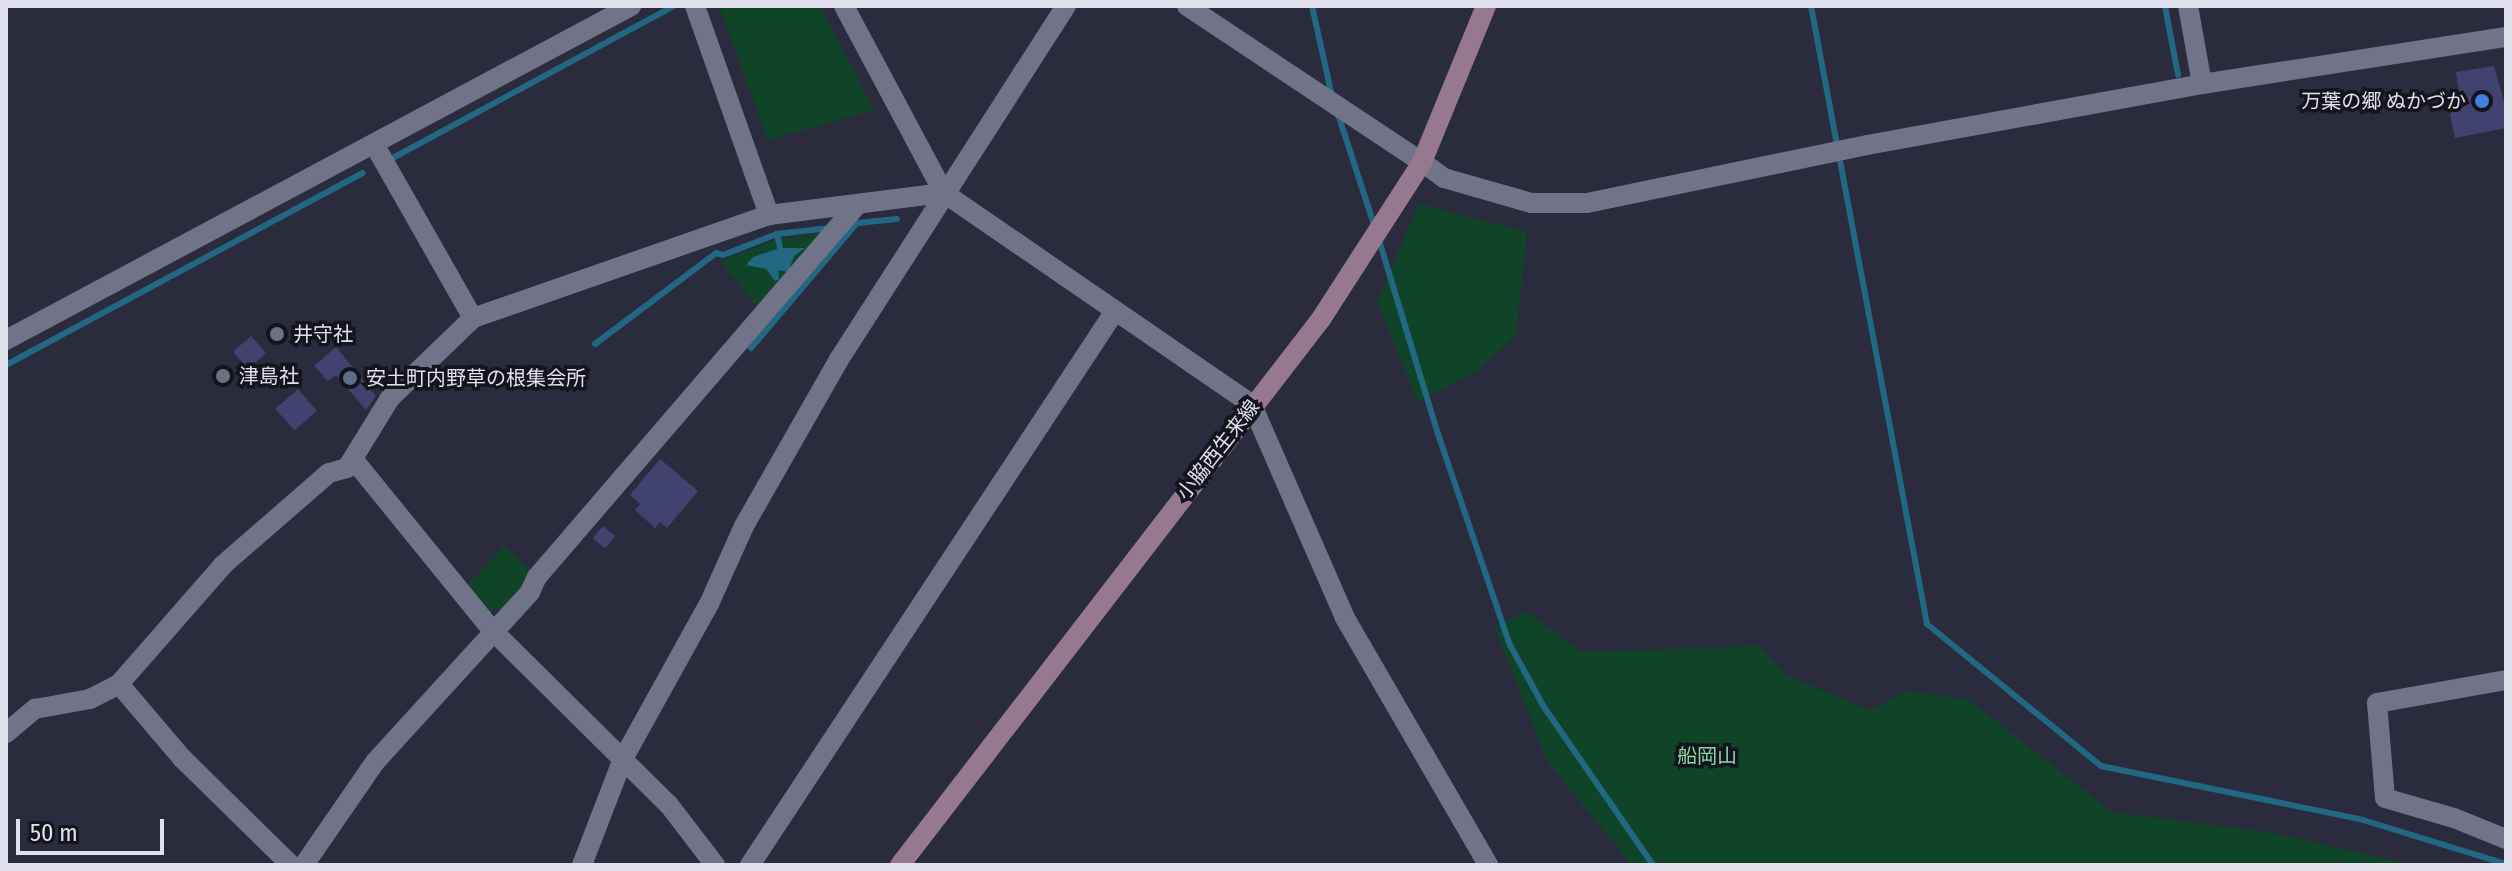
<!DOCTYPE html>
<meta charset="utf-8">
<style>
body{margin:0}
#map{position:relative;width:2512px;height:871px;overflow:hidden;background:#2a2b3d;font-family:"Fira Sans Condensed","Noto Sans JP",sans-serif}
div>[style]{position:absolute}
.green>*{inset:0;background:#104428}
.water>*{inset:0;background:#226882}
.stream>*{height:6px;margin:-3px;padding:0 3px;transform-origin:3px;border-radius:3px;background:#226882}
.building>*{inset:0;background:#424271;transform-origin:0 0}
.minor>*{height:20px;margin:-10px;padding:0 10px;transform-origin:10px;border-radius:10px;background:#717388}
.tertiary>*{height:20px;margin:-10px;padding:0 10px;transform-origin:10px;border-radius:10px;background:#717388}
.secondary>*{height:20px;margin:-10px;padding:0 10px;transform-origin:10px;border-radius:10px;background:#97798f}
.dots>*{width:22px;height:22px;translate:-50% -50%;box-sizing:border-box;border:4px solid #14141d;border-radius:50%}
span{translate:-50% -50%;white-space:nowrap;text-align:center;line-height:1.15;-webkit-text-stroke:7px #14141d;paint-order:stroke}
.poi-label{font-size:20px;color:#e0e1ed}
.right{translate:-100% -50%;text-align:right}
.left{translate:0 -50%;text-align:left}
.street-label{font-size:20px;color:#e0e1ed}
.park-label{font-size:20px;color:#87daa6}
.frame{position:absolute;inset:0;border:8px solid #e0e1ed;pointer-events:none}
.scale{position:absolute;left:16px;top:819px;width:148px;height:36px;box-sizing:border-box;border:4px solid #e0e1ed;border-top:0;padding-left:10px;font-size:24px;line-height:28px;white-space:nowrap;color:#e0e1ed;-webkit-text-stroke:6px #14141d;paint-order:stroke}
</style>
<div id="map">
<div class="green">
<i style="clip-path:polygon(719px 6px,820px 6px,874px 110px,768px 140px)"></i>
<i style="clip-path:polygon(1419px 204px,1527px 232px,1516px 335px,1477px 371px,1418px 402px,1377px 301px)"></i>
<i style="clip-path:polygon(829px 232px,760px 310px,720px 261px,778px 239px)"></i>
<i style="clip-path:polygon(504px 546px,537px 577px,502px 614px,494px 608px,485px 619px,459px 594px)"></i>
<i style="clip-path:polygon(1527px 612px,1583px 652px,1759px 646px,1786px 675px,1869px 710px,1907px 691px,1969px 700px,2112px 812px,2270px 832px,2412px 865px,1632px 865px,1547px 761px,1495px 627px)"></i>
</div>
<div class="water">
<i style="clip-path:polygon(780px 248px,805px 248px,794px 256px,788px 272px,778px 270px,779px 279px,775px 281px,766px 269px,746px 265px,753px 257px)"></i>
</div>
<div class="stream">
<i style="left:1312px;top:6px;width:92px;rotate:77.5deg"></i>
<i style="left:1811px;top:6px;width:629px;rotate:79.37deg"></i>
<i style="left:1927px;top:624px;width:225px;rotate:39.2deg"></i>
<i style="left:2101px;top:766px;width:268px;rotate:11.6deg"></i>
<i style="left:2363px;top:820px;width:150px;rotate:17.1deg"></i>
<i style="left:2165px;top:6px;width:70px;rotate:79.3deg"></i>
<i style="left:1338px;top:114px;width:117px;rotate:72deg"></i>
<i style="left:389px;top:160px;width:324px;rotate:-28.4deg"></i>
<i style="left:777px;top:234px;width:14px;rotate:78deg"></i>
<i style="left:1379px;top:240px;width:203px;rotate:73.1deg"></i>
<i style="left:1438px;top:434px;width:223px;rotate:71.2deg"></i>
<i style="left:1510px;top:645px;width:71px;rotate:61.3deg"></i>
<i style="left:1544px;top:707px;width:192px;rotate:55.4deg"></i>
<i style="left:595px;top:344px;width:151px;rotate:-36.9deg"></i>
<i style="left:716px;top:253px;width:7px;rotate:16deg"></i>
<i style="left:723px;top:255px;width:58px;rotate:-21.3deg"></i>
<i style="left:777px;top:234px;width:52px;rotate:-6.6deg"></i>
<i style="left:751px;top:348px;width:164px;rotate:-49.7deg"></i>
<i style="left:857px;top:223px;width:40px;rotate:-5.7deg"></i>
<i style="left:6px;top:365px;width:405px;rotate:-28.3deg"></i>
</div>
<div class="building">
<i style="clip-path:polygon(2494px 66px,2506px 109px,2506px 128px,2455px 138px,2448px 104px,2460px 101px,2456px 72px)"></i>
<i style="left:251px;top:336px;width:23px;height:24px;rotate:49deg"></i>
<i style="clip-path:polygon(336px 347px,376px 396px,366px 410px,336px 375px,328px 381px,314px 366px)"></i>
<i style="left:298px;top:389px;width:29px;height:30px;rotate:49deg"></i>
<i style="clip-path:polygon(660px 459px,698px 491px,667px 528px,660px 522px,655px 528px,635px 510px,640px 504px,630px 495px)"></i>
<i style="left:603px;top:526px;width:16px;height:16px;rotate:40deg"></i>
</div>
<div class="minor">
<i style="left:695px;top:6px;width:222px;rotate:70.5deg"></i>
<i style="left:844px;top:6px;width:212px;rotate:61.9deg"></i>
<i style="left:944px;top:193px;width:374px;rotate:34.5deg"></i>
<i style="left:1252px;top:405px;width:232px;rotate:66.4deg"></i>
<i style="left:1345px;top:618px;width:285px;rotate:59.9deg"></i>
<i style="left:1187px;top:6px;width:282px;rotate:33.6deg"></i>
<i style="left:2188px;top:6px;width:79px;rotate:79.8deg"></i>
<i style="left:374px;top:144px;width:200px;rotate:60.4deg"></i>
<i style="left:6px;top:340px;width:709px;rotate:-28.12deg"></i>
<i style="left:353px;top:459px;width:220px;rotate:50.9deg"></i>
<i style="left:492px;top:630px;width:249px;rotate:44.7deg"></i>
<i style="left:669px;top:805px;width:76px;rotate:52.5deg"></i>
<i style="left:2506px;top:680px;width:131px;rotate:169.9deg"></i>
<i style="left:2377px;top:703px;width:95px;rotate:85.2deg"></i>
<i style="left:2385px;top:798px;width:72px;rotate:16.2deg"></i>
<i style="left:2454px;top:818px;width:56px;rotate:22deg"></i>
<i style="left:119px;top:684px;width:97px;rotate:49.6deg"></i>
<i style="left:182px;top:758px;width:153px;rotate:44.5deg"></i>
<i style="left:6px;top:733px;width:38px;rotate:-40deg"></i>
<i style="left:35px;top:709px;width:56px;rotate:-10.3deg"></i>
<i style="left:90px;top:699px;width:33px;rotate:-27deg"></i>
<i style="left:119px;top:684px;width:158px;rotate:-48.8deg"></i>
<i style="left:223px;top:565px;width:140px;rotate:-41deg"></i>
<i style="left:329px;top:473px;width:19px;rotate:-16deg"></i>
<i style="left:347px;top:468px;width:82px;rotate:-58.4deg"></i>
<i style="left:390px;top:398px;width:115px;rotate:-43.9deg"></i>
<i style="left:473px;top:318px;width:313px;rotate:-19.2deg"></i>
<i style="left:769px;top:215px;width:176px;rotate:-7.2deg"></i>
<i style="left:304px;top:865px;width:125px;rotate:-55.4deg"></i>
<i style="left:375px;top:762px;width:230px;rotate:-47.6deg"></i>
<i style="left:530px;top:592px;width:17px;rotate:-65deg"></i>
<i style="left:537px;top:577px;width:492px;rotate:-49.3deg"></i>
<i style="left:582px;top:865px;width:114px;rotate:-68.9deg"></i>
<i style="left:623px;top:759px;width:177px;rotate:-61deg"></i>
<i style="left:709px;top:604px;width:85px;rotate:-65.8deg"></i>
<i style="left:744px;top:526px;width:190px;rotate:-60.3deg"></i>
<i style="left:838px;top:361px;width:422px;rotate:-57.3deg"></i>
<i style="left:750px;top:865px;width:663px;rotate:-56.62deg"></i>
</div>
<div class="tertiary">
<i style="left:1422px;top:162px;width:27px;rotate:36deg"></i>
<i style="left:1444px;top:178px;width:91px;rotate:16deg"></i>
<i style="left:1531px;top:203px;width:56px"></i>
<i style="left:1587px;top:203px;width:286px;rotate:-11.7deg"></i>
<i style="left:1867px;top:145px;width:341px;rotate:-10.3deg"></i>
<i style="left:2202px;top:84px;width:308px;rotate:-8.8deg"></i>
</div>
<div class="secondary">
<i style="left:900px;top:865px;width:689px;rotate:-52.37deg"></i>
<i style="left:1321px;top:319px;width:187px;rotate:-57.2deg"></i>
<i style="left:1422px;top:162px;width:169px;rotate:-67.7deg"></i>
</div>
<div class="dots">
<i style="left:2482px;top:101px;background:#3f7fe0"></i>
<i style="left:277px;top:334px;background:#6b7280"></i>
<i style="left:223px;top:376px;background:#6b7280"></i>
<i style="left:350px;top:378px;background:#5c6f8a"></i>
</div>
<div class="poi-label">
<span class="right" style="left:2466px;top:101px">万葉の郷 ぬかづか</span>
<span class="left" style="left:293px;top:334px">井守社</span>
<span class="left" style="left:239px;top:376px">津島社</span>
<span class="left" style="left:366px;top:378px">安土町内野草の根集会所</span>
</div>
<div class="street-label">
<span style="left:1218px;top:450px;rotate:-52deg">小脇西生来線</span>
</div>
<div class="park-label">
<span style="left:1707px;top:756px">船岡山</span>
</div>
<div class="frame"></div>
<div class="scale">50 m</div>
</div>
